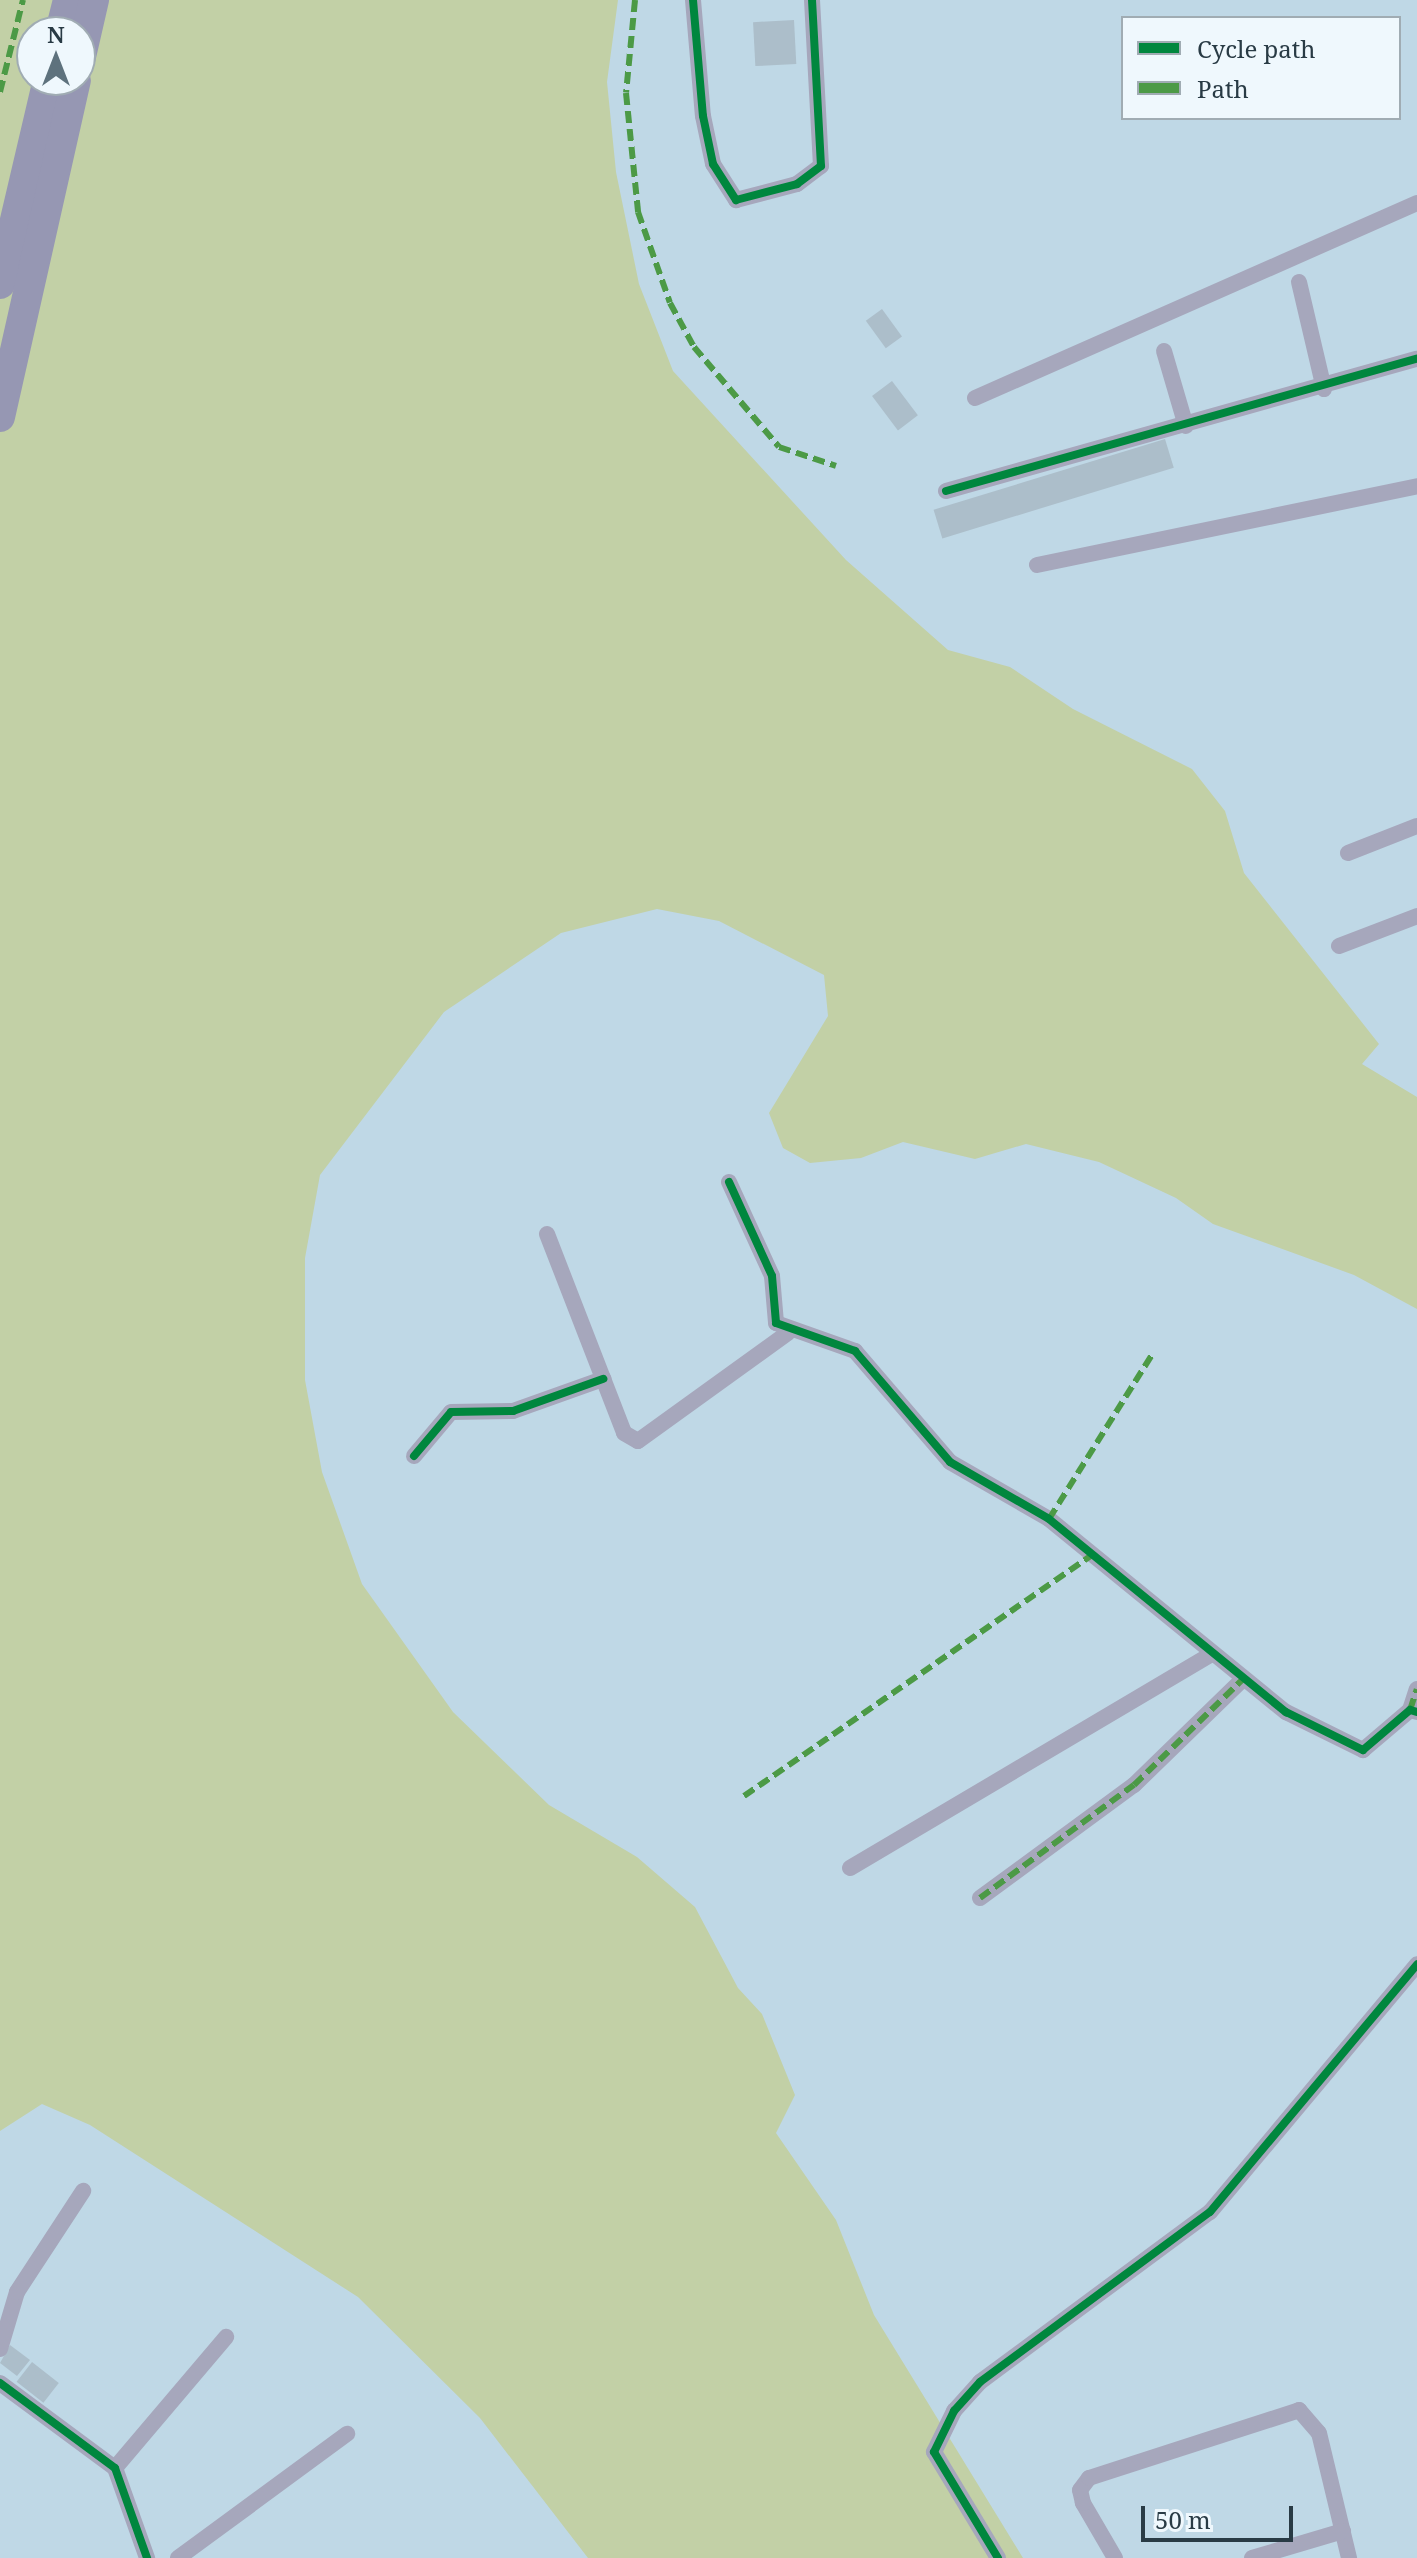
<!DOCTYPE html>
<style>
body{margin:0}
#map{position:relative;width:1417px;height:2558px;overflow:hidden;background:#bfd8e6;font-family:"Noto Serif",serif}
div>[style]{position:absolute}
.green>*{inset:0;background:#c2d0a6}
.building>*{inset:0;background:#acbeca;transform-origin:0 0}
.street>*{height:16px;margin:-8px;padding:0 8px;transform-origin:8px;border-radius:8px;background:#a6a7bc}
.highway>*{height:30px;margin:-15px;padding:0 15px;transform-origin:15px;border-radius:15px;background:#9697b3}
.quiet>*{height:6px;margin-top:-3px;transform-origin:0;background:repeating-linear-gradient(90deg,#4c9a46 0 12px,transparent 0 18px)}
.cycleway>*{height:8px;margin:-4px;padding:0 4px;transform-origin:4px;border-radius:4px;background:#00873e}
span{translate:-50% -50%;white-space:nowrap;text-align:center;line-height:1.15;-webkit-text-stroke:6px #eff8fd;paint-order:stroke}
.legend{position:absolute;left:1121px;top:16px;width:280px;height:104px;box-sizing:border-box;background:#eff8fd;border:2px solid #a0acb3;margin:0;padding:10px 14px;list-style:none;font-size:24px;color:#293b45}
.legend li{display:flex;align-items:center;gap:16px;height:40px}
.legend b{width:40px;border:2px solid #a0acb3}
.north{position:absolute;left:16px;top:16px;width:80px;height:80px;box-sizing:border-box;background:#eff8fd;border:2px solid #a0acb3;border-radius:50%;rotate:0deg;font-size:22px;font-weight:700;line-height:32px;text-align:center;color:#293b45}
.north::after{content:'';display:block;margin:auto;width:28px;height:36px;background:#5e727d;clip-path:polygon(50% 0,100% 100%,50% 72%,0 100%)}
.scale{position:absolute;left:1141px;top:2506px;width:152px;height:36px;box-sizing:border-box;border:4px solid #293b45;border-top:0;padding-left:10px;font-size:24px;line-height:28px;white-space:nowrap;color:#293b45;-webkit-text-stroke:6px #eff8fd;paint-order:stroke}
</style>
<div id="map">
<div class="green">
<i style="clip-path:polygon(evenodd,0 0,618px 0,607px 82px,616px 172px,639px 284px,673px 371px,846px 560px,948px 650px,1010px 667px,1073px 709px,1192px 769px,1225px 811px,1244px 873px,1379px 1044px,1362px 1064px,1417px 1097px,1417px 1309px,1354px 1275px,1213px 1224px,1176px 1198px,1099px 1162px,1026px 1144px,975px 1159px,903px 1142px,861px 1158px,810px 1163px,783px 1148px,769px 1113px,828px 1016px,824px 975px,719px 921px,657px 909px,561px 933px,444px 1012px,320px 1175px,305px 1258px,305px 1380px,322px 1472px,362px 1584px,453px 1712px,549px 1805px,637px 1857px,695px 1907px,738px 1988px,762px 2014px,795px 2095px,776px 2133px,836px 2220px,874px 2315px,1023px 2558px,588px 2558px,480px 2418px,358px 2297px,90px 2125px,42px 2104px,0 2131px,0 0,32px 32px,80px 32px,80px 80px,32px 80px,32px 32px)"></i>
</div>
<div class="building">
<i style="left:794px;top:20px;width:44px;height:41px;rotate:87deg"></i>
<i style="left:882px;top:309px;width:34px;height:20px;rotate:54deg"></i>
<i style="left:892px;top:381px;width:43px;height:25px;rotate:53deg"></i>
<i style="left:1165px;top:439px;width:30px;height:242px;rotate:73deg"></i>
<i style="clip-path:polygon(10px 2345px,30px 2360px,17px 2376px,0 2363px)"></i>
<i style="left:32px;top:2362px;width:34px;height:25px;rotate:38deg"></i>
</div>
<div class="street">
<i style="left:693px;top:0;width:116px;rotate:85.1deg"></i>
<i style="left:703px;top:116px;width:49px;rotate:78.2deg"></i>
<i style="left:713px;top:164px;width:43px;rotate:57.4deg"></i>
<i style="left:736px;top:200px;width:63px;rotate:-14.7deg"></i>
<i style="left:797px;top:184px;width:30px;rotate:-37deg"></i>
<i style="left:821px;top:166px;width:166px;rotate:-93.1deg"></i>
<i style="left:1299px;top:282px;width:110px;rotate:76.8deg"></i>
<i style="left:1164px;top:351px;width:78px;rotate:73.7deg"></i>
<i style="left:975px;top:398px;width:483px;rotate:-23.8deg"></i>
<i style="left:946px;top:491px;width:489px;rotate:-15.7deg"></i>
<i style="left:1037px;top:565px;width:388px;rotate:-11.7deg"></i>
<i style="left:1348px;top:853px;width:74px;rotate:-21.4deg"></i>
<i style="left:1339px;top:946px;width:84px;rotate:-21deg"></i>
<i style="left:729px;top:1182px;width:103px;rotate:65.4deg"></i>
<i style="left:772px;top:1276px;width:47px;rotate:85.1deg"></i>
<i style="left:776px;top:1323px;width:84px;rotate:19.5deg"></i>
<i style="left:855px;top:1351px;width:146px;rotate:49.4deg"></i>
<i style="left:950px;top:1462px;width:114px;rotate:29.9deg"></i>
<i style="left:1049px;top:1519px;width:306px;rotate:39.2deg"></i>
<i style="left:1286px;top:1712px;width:86px;rotate:26.3deg"></i>
<i style="left:1363px;top:1750px;width:62px;rotate:-40.4deg"></i>
<i style="left:1410px;top:1710px;width:7px;rotate:16deg"></i>
<i style="left:547px;top:1234px;width:213px;rotate:68.8deg"></i>
<i style="left:624px;top:1433px;width:16px;rotate:30deg"></i>
<i style="left:638px;top:1441px;width:185px;rotate:-35.8deg"></i>
<i style="left:414px;top:1456px;width:57px;rotate:-49.9deg"></i>
<i style="left:451px;top:1412px;width:62px;rotate:-0.9deg"></i>
<i style="left:513px;top:1411px;width:96px;rotate:-19.6deg"></i>
<i style="left:1410px;top:1710px;width:22px;rotate:-72deg"></i>
<i style="left:850px;top:1868px;width:417px;rotate:-30.6deg"></i>
<i style="left:980px;top:1898px;width:191px;rotate:-36.3deg"></i>
<i style="left:1134px;top:1785px;width:151px;rotate:-44.2deg"></i>
<i style="left:0;top:2349px;width:59px;rotate:-73.4deg"></i>
<i style="left:17px;top:2292px;width:121px;rotate:-56.8deg"></i>
<i style="left:0;top:2383px;width:143px;rotate:36.5deg"></i>
<i style="left:115px;top:2468px;width:96px;rotate:70.4deg"></i>
<i style="left:115px;top:2468px;width:172px;rotate:-49.7deg"></i>
<i style="left:178px;top:2558px;width:210px;rotate:-36.3deg"></i>
<i style="left:998px;top:2558px;width:124px;rotate:-121.1deg"></i>
<i style="left:934px;top:2452px;width:46px;rotate:-64deg"></i>
<i style="left:954px;top:2411px;width:39px;rotate:-48deg"></i>
<i style="left:980px;top:2382px;width:286px;rotate:-36.5deg"></i>
<i style="left:1210px;top:2212px;width:323px;rotate:-50.1deg"></i>
<i style="left:1115px;top:2558px;width:64px;rotate:-120.2deg"></i>
<i style="left:1083px;top:2503px;width:13px;rotate:-103deg"></i>
<i style="left:1080px;top:2490px;width:15px;rotate:-53deg"></i>
<i style="left:1089px;top:2478px;width:221px;rotate:-17.9deg"></i>
<i style="left:1299px;top:2410px;width:30px;rotate:49deg"></i>
<i style="left:1319px;top:2433px;width:129px;rotate:76.5deg"></i>
<i style="left:1252px;top:2558px;width:95px;rotate:-16.5deg"></i>
</div>
<div class="highway">
<i style="left:60px;top:32px;width:33px;rotate:-76deg"></i>
<i style="left:80px;top:61px;width:63px;rotate:-77.1deg"></i>
<i style="left:0;top:284px;width:210px;rotate:-76.8deg"></i>
<i style="left:0;top:417px;width:345px;rotate:-77.3deg"></i>
</div>
<div class="quiet">
<i style="left:635px;top:0;width:93px;rotate:95.5deg"></i>
<i style="left:626px;top:93px;width:120px;rotate:84.2deg"></i>
<i style="left:638px;top:212px;width:96px;rotate:70.6deg"></i>
<i style="left:670px;top:303px;width:50px;rotate:61.4deg"></i>
<i style="left:694px;top:347px;width:131px;rotate:49.6deg"></i>
<i style="left:779px;top:447px;width:60px;rotate:18.4deg"></i>
<i style="left:0;top:92px;width:95px;rotate:-76deg"></i>
<i style="left:1049px;top:1519px;width:196px;rotate:-57.9deg"></i>
<i style="left:1410px;top:1710px;width:22px;rotate:-72deg"></i>
<i style="left:744px;top:1796px;width:425px;rotate:-34.7deg"></i>
<i style="left:980px;top:1898px;width:191px;rotate:-36.3deg"></i>
<i style="left:1134px;top:1785px;width:151px;rotate:-44.2deg"></i>
</div>
<div class="cycleway">
<i style="left:693px;top:0;width:116px;rotate:85.1deg"></i>
<i style="left:703px;top:116px;width:49px;rotate:78.2deg"></i>
<i style="left:713px;top:164px;width:43px;rotate:57.4deg"></i>
<i style="left:736px;top:200px;width:63px;rotate:-14.7deg"></i>
<i style="left:797px;top:184px;width:30px;rotate:-37deg"></i>
<i style="left:821px;top:166px;width:166px;rotate:-93.1deg"></i>
<i style="left:946px;top:491px;width:489px;rotate:-15.7deg"></i>
<i style="left:729px;top:1182px;width:103px;rotate:65.4deg"></i>
<i style="left:772px;top:1276px;width:47px;rotate:85.1deg"></i>
<i style="left:776px;top:1323px;width:84px;rotate:19.5deg"></i>
<i style="left:855px;top:1351px;width:146px;rotate:49.4deg"></i>
<i style="left:950px;top:1462px;width:114px;rotate:29.9deg"></i>
<i style="left:1049px;top:1519px;width:306px;rotate:39.2deg"></i>
<i style="left:1286px;top:1712px;width:86px;rotate:26.3deg"></i>
<i style="left:1363px;top:1750px;width:62px;rotate:-40.4deg"></i>
<i style="left:1410px;top:1710px;width:7px;rotate:16deg"></i>
<i style="left:414px;top:1456px;width:57px;rotate:-49.9deg"></i>
<i style="left:451px;top:1412px;width:62px;rotate:-0.9deg"></i>
<i style="left:513px;top:1411px;width:96px;rotate:-19.6deg"></i>
<i style="left:0;top:2383px;width:143px;rotate:36.5deg"></i>
<i style="left:115px;top:2468px;width:96px;rotate:70.4deg"></i>
<i style="left:998px;top:2558px;width:124px;rotate:-121.1deg"></i>
<i style="left:934px;top:2452px;width:46px;rotate:-64deg"></i>
<i style="left:954px;top:2411px;width:39px;rotate:-48deg"></i>
<i style="left:980px;top:2382px;width:286px;rotate:-36.5deg"></i>
<i style="left:1210px;top:2212px;width:323px;rotate:-50.1deg"></i>
</div>
<ul class="legend">
<li><b style="height:10px;background:#00873e"></b>Cycle path</li>
<li><b style="height:10px;background:#4c9a46"></b>Path</li>
</ul>
<div class="north">N</div>
<div class="scale">50 m</div>
</div>
